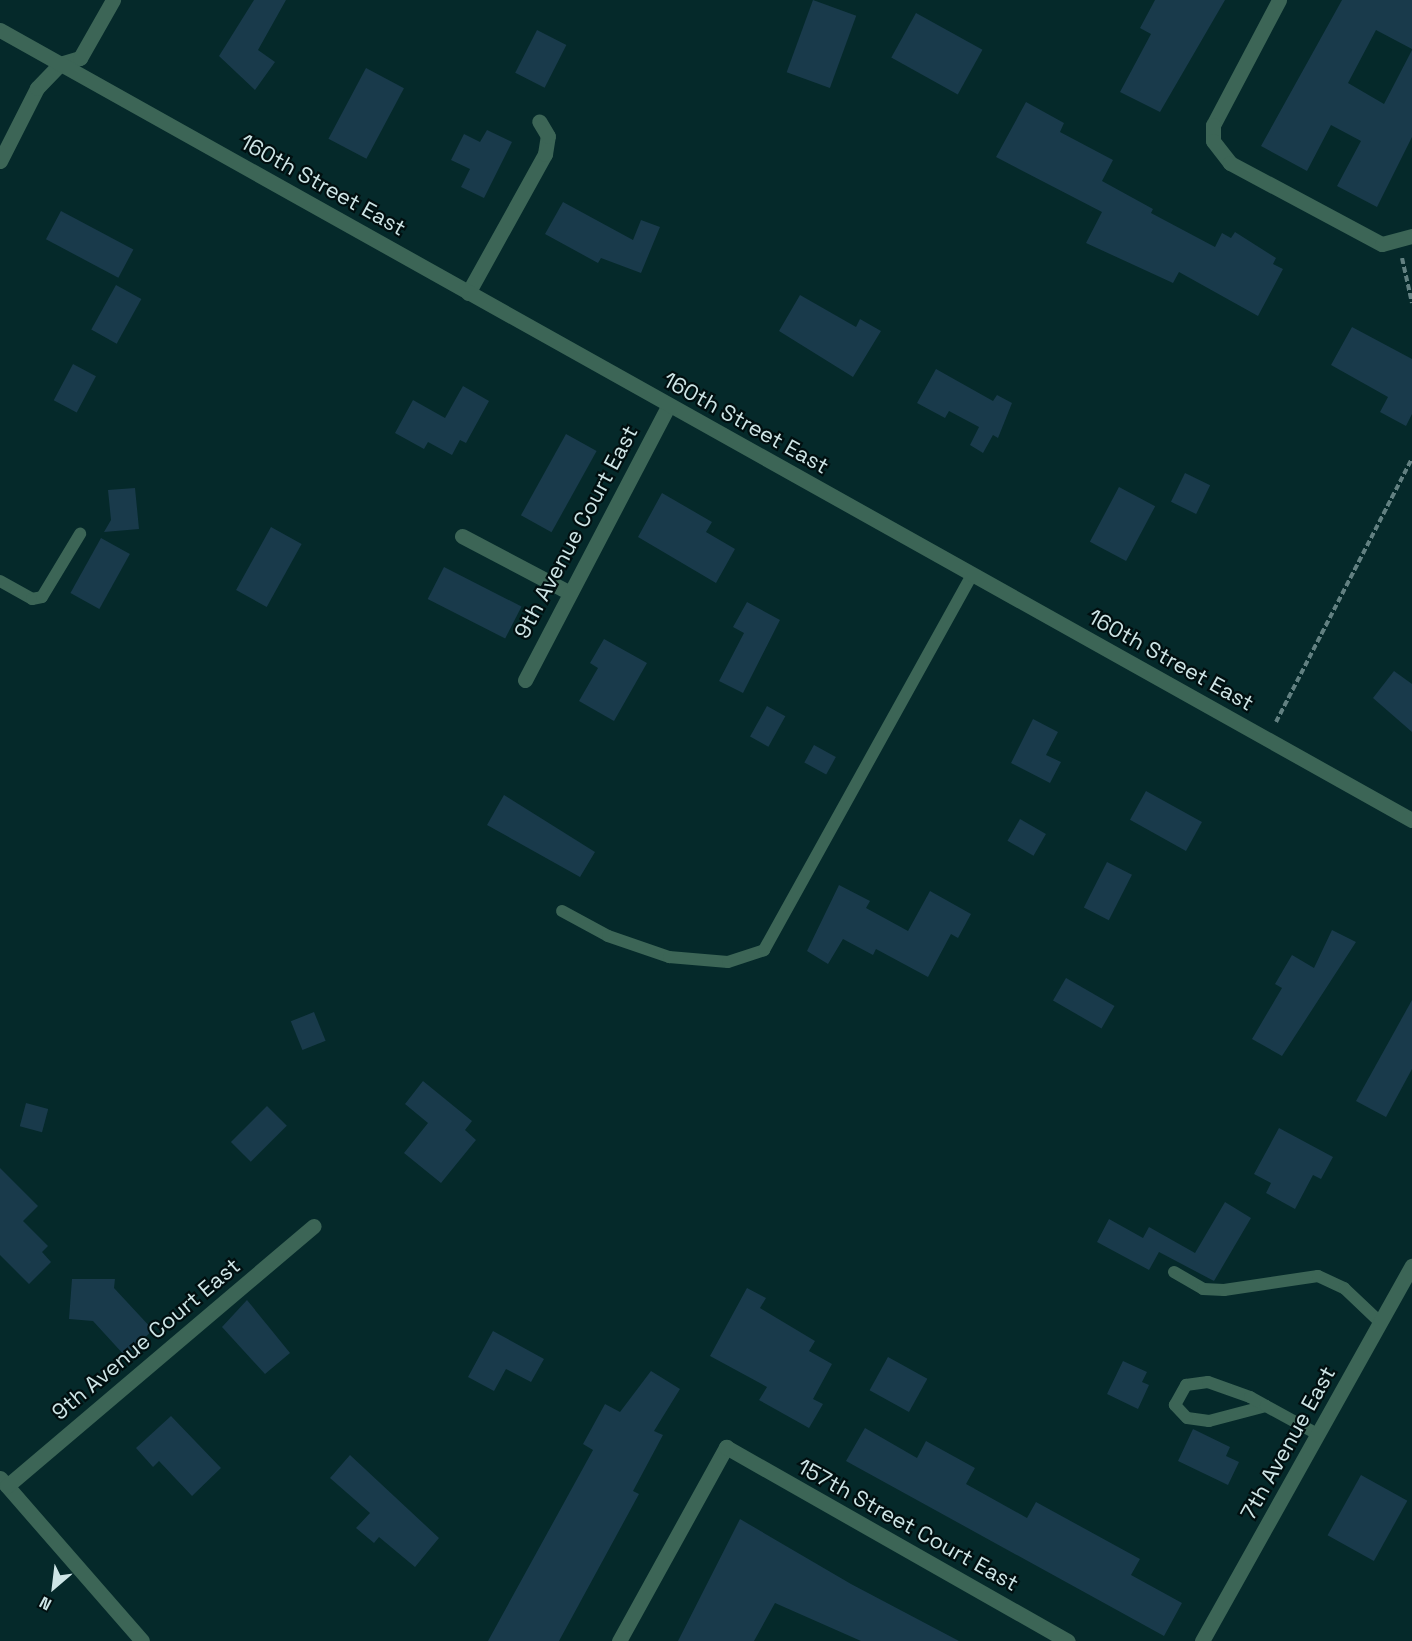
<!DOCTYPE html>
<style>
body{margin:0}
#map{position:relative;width:1412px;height:1641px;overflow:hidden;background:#05292a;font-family:"Space Grotesk",sans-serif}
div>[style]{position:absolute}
.building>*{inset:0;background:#193a4b;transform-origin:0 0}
.path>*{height:4px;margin-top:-2px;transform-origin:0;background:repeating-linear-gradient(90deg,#628081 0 6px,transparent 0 9px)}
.service>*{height:12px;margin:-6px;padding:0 6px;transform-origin:6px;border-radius:6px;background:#3c6556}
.minor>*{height:15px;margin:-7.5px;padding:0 7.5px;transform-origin:7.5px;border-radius:7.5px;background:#3c6556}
.tertiary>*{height:15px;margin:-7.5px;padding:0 7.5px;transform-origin:7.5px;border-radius:7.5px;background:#3c6556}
span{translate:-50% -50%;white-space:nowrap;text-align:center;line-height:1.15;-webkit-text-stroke:4.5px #010f10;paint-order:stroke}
.street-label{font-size:22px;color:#cee5e6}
.north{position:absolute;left:24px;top:1557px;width:60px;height:60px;-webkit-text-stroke:4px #010f10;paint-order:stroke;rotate:208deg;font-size:16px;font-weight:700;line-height:24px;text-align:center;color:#cee5e6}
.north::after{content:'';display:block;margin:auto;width:21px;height:27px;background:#cee5e6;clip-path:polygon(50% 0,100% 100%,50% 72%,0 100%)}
</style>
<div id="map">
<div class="building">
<i style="clip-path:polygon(254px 0,286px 0,258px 50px,275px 62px,255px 90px,219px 56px)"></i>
<i style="left:813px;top:0;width:46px;height:77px;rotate:20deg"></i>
<i style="clip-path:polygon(1155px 0,1225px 0,1160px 112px,1120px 92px,1151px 34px,1140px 28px)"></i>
<i style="clip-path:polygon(1342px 0,1412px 0,1412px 49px,1376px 30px,1348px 83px,1384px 104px,1412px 50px,1412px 137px,1377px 207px,1337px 186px,1361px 141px,1331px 125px,1307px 171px,1261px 146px)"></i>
<i style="left:916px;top:13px;width:76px;height:51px;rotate:29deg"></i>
<i style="left:537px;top:30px;width:33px;height:48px;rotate:27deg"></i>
<i style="left:366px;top:68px;width:43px;height:80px;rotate:28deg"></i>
<i style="clip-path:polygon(1026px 102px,1064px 123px,1060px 132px,1113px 160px,1102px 181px,1153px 209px,1151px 213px,1215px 247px,1222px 233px,1231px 238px,1235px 232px,1276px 258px,1273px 264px,1283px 269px,1258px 316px,1179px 272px,1173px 283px,1086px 243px,1102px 212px,996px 157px)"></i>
<i style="clip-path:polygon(487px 130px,512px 142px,484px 198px,461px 187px,470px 169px,451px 160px,464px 134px,480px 142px)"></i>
<i style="clip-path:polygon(563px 202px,633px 240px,641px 220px,660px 227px,641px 273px,601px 258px,598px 263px,545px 234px)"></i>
<i style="left:61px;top:211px;width:82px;height:32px;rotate:28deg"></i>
<i style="left:116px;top:285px;width:29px;height:51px;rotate:29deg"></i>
<i style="clip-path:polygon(800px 295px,856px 327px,860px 319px,881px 331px,853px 377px,779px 331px)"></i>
<i style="clip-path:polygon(1352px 327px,1412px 359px,1412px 414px,1406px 426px,1380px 412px,1388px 397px,1331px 365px)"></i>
<i style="left:73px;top:364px;width:26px;height:41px;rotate:28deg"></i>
<i style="clip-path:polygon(936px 369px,993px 401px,997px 395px,1012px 403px,998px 438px,993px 435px,983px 453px,970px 445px,979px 427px,949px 411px,945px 418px,917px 403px)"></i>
<i style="clip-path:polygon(463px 386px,489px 401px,466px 443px,460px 440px,452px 455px,428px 442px,424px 449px,395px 433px,413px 400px,445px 418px)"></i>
<i style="left:566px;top:434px;width:35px;height:93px;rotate:29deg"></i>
<i style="left:1185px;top:473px;width:28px;height:32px;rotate:26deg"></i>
<i style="left:1119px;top:487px;width:41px;height:62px;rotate:28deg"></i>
<i style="clip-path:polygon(135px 488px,139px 529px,104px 532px,111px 520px,108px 490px)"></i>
<i style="clip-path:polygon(662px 493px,712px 522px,706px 532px,735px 549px,716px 583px,638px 537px)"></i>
<i style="left:271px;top:527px;width:35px;height:72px;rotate:29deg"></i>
<i style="left:101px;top:538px;width:33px;height:63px;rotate:29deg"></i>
<i style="left:444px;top:567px;width:87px;height:36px;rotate:27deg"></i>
<i style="clip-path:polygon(747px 602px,780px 620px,743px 693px,719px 681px,744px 633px,733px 627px)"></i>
<i style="clip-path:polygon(604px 639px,647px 663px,614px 721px,579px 701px,598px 668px,590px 663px)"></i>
<i style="clip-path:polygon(1394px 671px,1412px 684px,1412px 732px,1373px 698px)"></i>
<i style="left:767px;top:706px;width:21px;height:35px;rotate:29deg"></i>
<i style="clip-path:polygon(1033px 719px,1058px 732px,1046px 755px,1061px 762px,1050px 783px,1011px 763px)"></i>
<i style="left:814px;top:745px;width:25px;height:20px;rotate:29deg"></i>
<i style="left:1146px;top:791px;width:64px;height:33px;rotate:29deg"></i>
<i style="clip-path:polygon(504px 795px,595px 852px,580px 877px,487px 825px)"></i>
<i style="left:1020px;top:819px;width:30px;height:25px;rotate:30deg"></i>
<i style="left:1107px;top:862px;width:28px;height:51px;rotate:27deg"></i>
<i style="clip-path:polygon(839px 885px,870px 901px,866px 908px,908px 931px,930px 891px,971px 914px,958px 938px,951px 934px,928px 977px,876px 949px,873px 955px,843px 939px,828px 964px,807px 951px)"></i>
<i style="clip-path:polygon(1332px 930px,1356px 942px,1282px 1056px,1252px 1039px,1282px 988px,1275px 984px,1292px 955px,1314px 968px)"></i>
<i style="left:1066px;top:978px;width:56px;height:26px;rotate:30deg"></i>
<i style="clip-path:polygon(1412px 1000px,1412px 1069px,1386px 1117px,1356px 1101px)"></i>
<i style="left:314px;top:1012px;width:31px;height:25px;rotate:68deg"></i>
<i style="clip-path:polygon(423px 1081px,472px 1121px,465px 1130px,476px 1140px,441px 1183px,404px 1153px,428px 1123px,405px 1104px)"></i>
<i style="left:26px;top:1103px;width:23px;height:24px;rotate:15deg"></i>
<i style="left:267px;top:1106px;width:28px;height:51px;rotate:45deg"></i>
<i style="clip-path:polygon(1279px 1128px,1333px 1157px,1321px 1179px,1313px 1175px,1295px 1209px,1266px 1193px,1271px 1183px,1254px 1174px)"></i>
<i style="clip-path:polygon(0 1168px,38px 1206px,23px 1221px,48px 1246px,42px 1252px,51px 1262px,29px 1284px,0 1255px)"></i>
<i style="clip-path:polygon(1225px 1202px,1251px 1218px,1214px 1281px,1159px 1252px,1149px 1270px,1097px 1242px,1109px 1219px,1143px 1238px,1149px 1227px,1195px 1253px)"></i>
<i style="clip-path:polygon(72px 1279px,115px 1279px,114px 1288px,153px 1330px,125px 1356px,93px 1321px,69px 1319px)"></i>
<i style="clip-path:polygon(747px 1288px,766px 1298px,760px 1308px,815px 1341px,809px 1351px,832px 1364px,813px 1399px,823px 1404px,809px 1428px,759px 1400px,767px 1387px,710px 1356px)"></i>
<i style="clip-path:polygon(247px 1300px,290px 1353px,265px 1374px,222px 1327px)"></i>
<i style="clip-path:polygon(493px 1331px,544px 1359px,531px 1382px,506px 1369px,494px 1391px,468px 1377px)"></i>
<i style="left:888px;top:1357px;width:45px;height:38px;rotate:29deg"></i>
<i style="clip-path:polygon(1123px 1361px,1147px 1372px,1142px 1382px,1149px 1385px,1138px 1409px,1107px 1394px)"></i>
<i style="clip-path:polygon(651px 1371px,680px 1389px,654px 1431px,663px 1435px,633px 1491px,639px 1494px,559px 1641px,488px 1641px,593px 1450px,583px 1444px,605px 1404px,620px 1412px)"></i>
<i style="clip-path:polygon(171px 1416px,221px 1468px,192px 1496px,159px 1461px,153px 1467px,136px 1448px)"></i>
<i style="clip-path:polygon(865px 1428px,917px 1458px,926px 1441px,975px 1468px,966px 1484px,1027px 1518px,1036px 1502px,1140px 1559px,1131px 1575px,1182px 1603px,1164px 1636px,846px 1461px)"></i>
<i style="clip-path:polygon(1193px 1429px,1230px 1447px,1226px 1456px,1239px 1462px,1228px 1485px,1178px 1461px)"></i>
<i style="clip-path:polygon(350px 1455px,439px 1538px,415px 1567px,379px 1537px,374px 1543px,356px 1528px,370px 1513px,330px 1478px)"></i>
<i style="left:1361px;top:1475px;width:53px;height:69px;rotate:29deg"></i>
<i style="clip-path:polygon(740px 1519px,851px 1584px,959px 1641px,861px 1641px,775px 1603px,754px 1641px,678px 1641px)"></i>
</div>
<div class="path">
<i style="left:1402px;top:258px;width:46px;rotate:77.5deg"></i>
<i style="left:1276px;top:722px;width:296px;rotate:-62.7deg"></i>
</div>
<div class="service">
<i style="left:0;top:581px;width:37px;rotate:29deg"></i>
<i style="left:32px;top:599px;width:10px;rotate:-11deg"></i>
<i style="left:42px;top:597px;width:74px;rotate:-58.9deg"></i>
<i style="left:562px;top:911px;width:52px;rotate:28.5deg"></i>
<i style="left:608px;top:936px;width:65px;rotate:19deg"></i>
<i style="left:669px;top:957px;width:59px;rotate:4.8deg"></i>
<i style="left:728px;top:962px;width:38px;rotate:-18deg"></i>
<i style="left:764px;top:950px;width:429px;rotate:-61deg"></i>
<i style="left:1174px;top:1272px;width:34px;rotate:30deg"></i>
<i style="left:1203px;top:1289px;width:21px;rotate:3deg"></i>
<i style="left:1224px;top:1290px;width:95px;rotate:-8.5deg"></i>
<i style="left:1318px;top:1276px;width:29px;rotate:25deg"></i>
<i style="left:1344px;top:1288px;width:51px;rotate:43.4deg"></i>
<i style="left:1266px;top:1406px;width:59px;rotate:165.3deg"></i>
<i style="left:1209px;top:1421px;width:22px;rotate:-172deg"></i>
<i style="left:1187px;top:1418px;width:18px;rotate:-133deg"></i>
<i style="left:1175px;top:1405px;width:23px;rotate:-61deg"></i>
<i style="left:1186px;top:1385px;width:22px;rotate:-8deg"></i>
<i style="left:1208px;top:1382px;width:45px;rotate:19.7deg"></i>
<i style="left:1250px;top:1397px;width:18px;rotate:29deg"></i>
<i style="left:1266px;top:1406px;width:60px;rotate:28.7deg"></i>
</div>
<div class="minor">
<i style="left:1279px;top:0;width:141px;rotate:117.8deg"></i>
<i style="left:1213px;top:125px;width:16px;rotate:90deg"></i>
<i style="left:1213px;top:141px;width:28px;rotate:52deg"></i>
<i style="left:1230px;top:163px;width:172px;rotate:28.1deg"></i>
<i style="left:1382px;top:244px;width:31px;rotate:-15deg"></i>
<i style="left:0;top:161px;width:82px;rotate:-63.1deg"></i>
<i style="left:37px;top:88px;width:33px;rotate:-46deg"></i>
<i style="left:60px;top:64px;width:21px;rotate:-17deg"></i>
<i style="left:80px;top:58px;width:67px;rotate:-60.4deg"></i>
<i style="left:468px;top:293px;width:159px;rotate:-61deg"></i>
<i style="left:545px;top:154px;width:18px;rotate:-81deg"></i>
<i style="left:548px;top:136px;width:17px;rotate:-121deg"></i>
<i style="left:462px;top:536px;width:122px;rotate:27.8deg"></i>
<i style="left:525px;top:680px;width:309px;rotate:-62.4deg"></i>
<i style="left:0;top:1478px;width:216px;rotate:48.9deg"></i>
<i style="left:7px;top:1486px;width:402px;rotate:-40.3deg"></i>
<i style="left:619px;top:1641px;width:222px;rotate:-61.1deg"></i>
<i style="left:726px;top:1447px;width:393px;rotate:29.6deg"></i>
<i style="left:1202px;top:1641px;width:430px;rotate:-60.8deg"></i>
</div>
<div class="tertiary">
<i style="left:0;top:30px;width:1618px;rotate:29.23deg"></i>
</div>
<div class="street-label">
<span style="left:323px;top:185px;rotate:29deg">160th Street East</span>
<span style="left:746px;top:423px;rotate:29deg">160th Street East</span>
<span style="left:576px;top:532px;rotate:-62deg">9th Avenue Court East</span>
<span style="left:1171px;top:660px;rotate:29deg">160th Street East</span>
<span style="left:146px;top:1339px;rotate:-40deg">9th Avenue Court East</span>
<span style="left:1288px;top:1443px;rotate:-61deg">7th Avenue East</span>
<span style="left:908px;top:1525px;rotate:29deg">157th Street Court East</span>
</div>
<div class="north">N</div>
</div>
